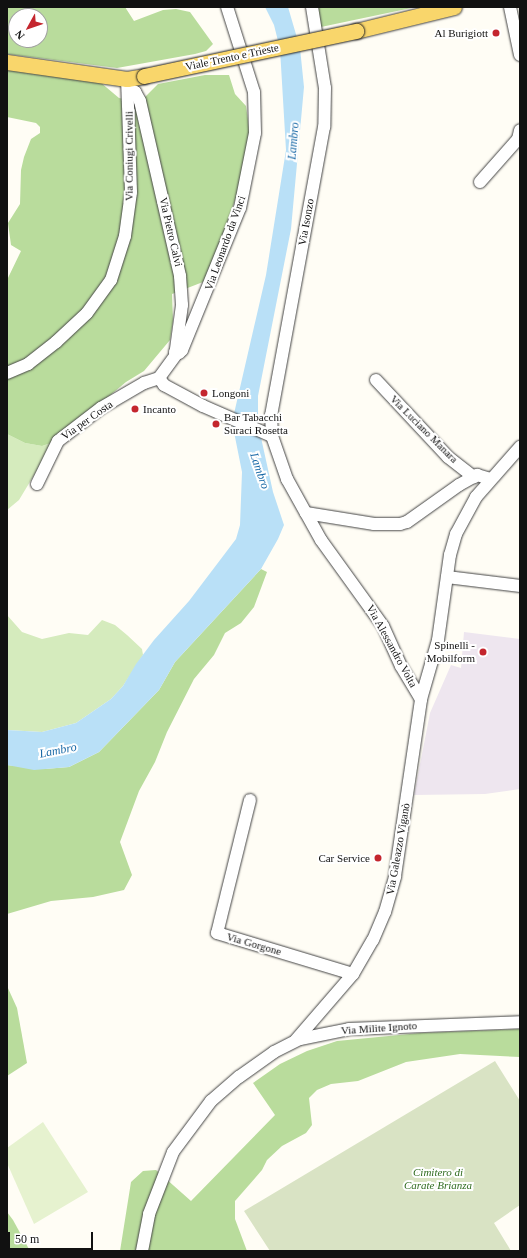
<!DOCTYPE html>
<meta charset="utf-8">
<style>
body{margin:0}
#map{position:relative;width:527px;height:1258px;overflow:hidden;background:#fffdf5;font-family:"Times New Roman",serif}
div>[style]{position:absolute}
.industrial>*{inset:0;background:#eee6ef}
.green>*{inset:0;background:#d5ebbd}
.forest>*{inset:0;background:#b9dc9c}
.cemetery>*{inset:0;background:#d9e3c4}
.pitch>*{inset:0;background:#e6f2cf}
.water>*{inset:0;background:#b9e0f7}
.roads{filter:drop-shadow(0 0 1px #444) drop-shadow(0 0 1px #444)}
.minor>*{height:12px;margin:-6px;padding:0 6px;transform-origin:6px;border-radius:6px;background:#fff}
.major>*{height:15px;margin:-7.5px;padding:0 7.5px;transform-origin:7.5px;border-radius:7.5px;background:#f9d66b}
.bridges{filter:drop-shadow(0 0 1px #222) drop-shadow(0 0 1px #222)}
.major-bridge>*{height:15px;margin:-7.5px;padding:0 7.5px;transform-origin:7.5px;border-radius:7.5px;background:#f9d66b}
.dots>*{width:11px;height:11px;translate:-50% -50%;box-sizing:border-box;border:2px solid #fff;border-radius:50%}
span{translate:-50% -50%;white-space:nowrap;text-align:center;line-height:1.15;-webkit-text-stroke:4px #fff;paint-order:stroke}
.poi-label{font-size:11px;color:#111}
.right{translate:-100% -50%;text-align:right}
.left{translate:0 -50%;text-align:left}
.street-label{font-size:11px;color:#111}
.park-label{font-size:11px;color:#2f6b1f;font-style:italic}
.water-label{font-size:12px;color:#1768a6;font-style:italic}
.frame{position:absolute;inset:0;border:8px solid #111;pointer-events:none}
.north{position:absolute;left:8px;top:8px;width:40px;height:40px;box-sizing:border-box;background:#fff;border:1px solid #a0a0a0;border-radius:50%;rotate:230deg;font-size:11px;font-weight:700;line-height:16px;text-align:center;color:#111}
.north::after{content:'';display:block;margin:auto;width:14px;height:18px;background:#c4262e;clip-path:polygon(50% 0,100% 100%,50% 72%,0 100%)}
.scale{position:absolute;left:8px;top:1232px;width:85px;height:18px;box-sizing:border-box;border:2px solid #111;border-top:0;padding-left:5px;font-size:12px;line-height:14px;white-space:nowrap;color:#111;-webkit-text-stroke:3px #fff;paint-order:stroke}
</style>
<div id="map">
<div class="industrial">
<i style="clip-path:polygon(464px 632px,520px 639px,520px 789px,485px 794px,414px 795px,430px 713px,451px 665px,461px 668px)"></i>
</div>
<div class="green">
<i style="clip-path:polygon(7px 434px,25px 443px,42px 446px,54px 442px,19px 500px,7px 510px)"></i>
<i style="clip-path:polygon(7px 615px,22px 632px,42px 639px,69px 633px,88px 635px,102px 620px,115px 625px,127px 635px,142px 649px,143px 655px,123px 686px,111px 699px,76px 723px,42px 732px,7px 730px)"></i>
</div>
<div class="forest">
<i style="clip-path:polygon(evenodd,7px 7px,125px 7px,134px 21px,163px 10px,176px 9px,190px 12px,213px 44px,206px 51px,195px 54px,117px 68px,7px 54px,7px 7px,16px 16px,40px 16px,40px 40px,16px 40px,16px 16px)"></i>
<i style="clip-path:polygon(318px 7px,416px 7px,321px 27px)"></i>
<i style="clip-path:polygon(7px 67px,100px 82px,119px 98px,129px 100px,143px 99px,158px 84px,205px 75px,229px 75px,235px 94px,246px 106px,250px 134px,240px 186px,211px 268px,203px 282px,172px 294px,173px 321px,170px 340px,144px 371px,126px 382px,54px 442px,42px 446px,25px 443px,7px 434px,7px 280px,21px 251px,11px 245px,8px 223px,20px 204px,21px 170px,24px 157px,31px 139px,40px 133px,40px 127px,36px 123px,7px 117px)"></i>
<i style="clip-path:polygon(261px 569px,267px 572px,254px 607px,241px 623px,225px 633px,214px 655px,194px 679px,167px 732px,155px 762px,139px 791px,120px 842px,132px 875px,124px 890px,93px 897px,51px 901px,7px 914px,7px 765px,44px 769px,69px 767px,99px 752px,159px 690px,175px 662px)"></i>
<i style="clip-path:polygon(7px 986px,17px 1008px,27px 1063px,7px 1076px)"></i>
<i style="clip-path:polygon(520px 1029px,520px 1057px,460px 1054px,406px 1062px,358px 1081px,331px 1084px,317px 1090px,309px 1098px,312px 1125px,306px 1133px,282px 1146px,267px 1160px,262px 1170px,235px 1201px,235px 1219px,247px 1251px,120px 1251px,131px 1182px,143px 1171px,156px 1170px,191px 1201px,275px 1115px,253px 1083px,280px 1064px,307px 1051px,337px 1041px,420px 1033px)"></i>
<i style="clip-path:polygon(7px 1212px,13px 1220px,30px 1251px,7px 1251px)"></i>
</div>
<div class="cemetery">
<i style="clip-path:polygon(495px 1061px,520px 1101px,520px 1205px,494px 1223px,511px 1251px,270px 1251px,244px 1211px)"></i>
</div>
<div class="pitch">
<i style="clip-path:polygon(43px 1122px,88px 1192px,34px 1224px,7px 1163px,7px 1148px)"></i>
</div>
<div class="water">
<i style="clip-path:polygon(265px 7px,288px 7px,300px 48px,304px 87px,291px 229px,258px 396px,258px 428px,233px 418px,266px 275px,286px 150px,280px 49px,274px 25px)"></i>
<i style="clip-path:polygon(232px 422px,260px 433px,273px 492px,284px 525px,278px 539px,261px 569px,175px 662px,159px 690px,99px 752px,69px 767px,34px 770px,7px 765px,7px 730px,42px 732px,76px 723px,111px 699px,123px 686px,136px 664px,154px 640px,189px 601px,236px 539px,240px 525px,242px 472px)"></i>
</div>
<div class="roads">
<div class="minor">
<i style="left:312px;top:7px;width:82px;rotate:80.9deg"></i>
<i style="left:325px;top:88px;width:39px;rotate:91deg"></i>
<i style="left:324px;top:127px;width:293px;rotate:100.4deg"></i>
<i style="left:271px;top:415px;width:21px;rotate:87deg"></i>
<i style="left:272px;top:436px;width:46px;rotate:70.8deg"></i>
<i style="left:287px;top:479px;width:39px;rotate:61deg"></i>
<i style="left:306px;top:513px;width:31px;rotate:61deg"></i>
<i style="left:321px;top:540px;width:106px;rotate:54.2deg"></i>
<i style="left:383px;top:626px;width:44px;rotate:65.8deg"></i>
<i style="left:401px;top:666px;width:39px;rotate:59deg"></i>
<i style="left:421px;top:699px;width:61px;rotate:-73.9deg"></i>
<i style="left:438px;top:640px;width:86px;rotate:-82deg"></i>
<i style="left:450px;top:555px;width:22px;rotate:-74deg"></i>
<i style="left:456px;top:534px;width:42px;rotate:-61.6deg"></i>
<i style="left:476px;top:497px;width:67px;rotate:-48.7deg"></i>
<i style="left:510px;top:7px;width:49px;rotate:78.2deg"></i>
<i style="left:128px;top:89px;width:8px;rotate:23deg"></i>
<i style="left:135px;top:92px;width:10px;rotate:61deg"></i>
<i style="left:140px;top:101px;width:180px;rotate:77.1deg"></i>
<i style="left:180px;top:276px;width:29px;rotate:86deg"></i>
<i style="left:182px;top:305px;width:51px;rotate:97.8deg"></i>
<i style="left:175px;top:356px;width:27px;rotate:126deg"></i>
<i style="left:480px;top:182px;width:57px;rotate:-48.5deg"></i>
<i style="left:518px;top:139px;width:9px;rotate:-77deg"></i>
<i style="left:175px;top:352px;width:4px;rotate:14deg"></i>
<i style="left:179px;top:353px;width:4px;rotate:-45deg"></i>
<i style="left:182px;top:350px;width:153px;rotate:-67.8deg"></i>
<i style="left:240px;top:208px;width:76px;rotate:-78.7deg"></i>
<i style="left:255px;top:133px;width:41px;rotate:-91.4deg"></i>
<i style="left:254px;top:92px;width:89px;rotate:-107.6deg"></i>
<i style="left:7px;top:373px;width:23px;rotate:-23deg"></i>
<i style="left:28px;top:364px;width:36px;rotate:-38deg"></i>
<i style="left:56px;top:342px;width:42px;rotate:-43.1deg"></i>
<i style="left:87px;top:313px;width:41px;rotate:-54deg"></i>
<i style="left:111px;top:280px;width:46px;rotate:-72.3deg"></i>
<i style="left:125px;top:236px;width:44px;rotate:-82.2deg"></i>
<i style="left:131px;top:192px;width:113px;rotate:-92deg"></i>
<i style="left:159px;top:378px;width:9px;rotate:54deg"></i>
<i style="left:164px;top:385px;width:44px;rotate:28.3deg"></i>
<i style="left:203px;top:406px;width:75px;rotate:23.5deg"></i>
<i style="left:376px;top:380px;width:105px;rotate:46.9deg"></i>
<i style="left:448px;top:457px;width:33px;rotate:38deg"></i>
<i style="left:37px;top:484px;width:48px;rotate:-64deg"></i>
<i style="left:58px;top:441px;width:54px;rotate:-37.5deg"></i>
<i style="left:101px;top:408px;width:50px;rotate:-30.2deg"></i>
<i style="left:144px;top:383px;width:16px;rotate:-18deg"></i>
<i style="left:306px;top:513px;width:69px;rotate:9.2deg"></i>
<i style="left:374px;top:524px;width:26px"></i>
<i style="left:400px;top:524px;width:7px;rotate:-16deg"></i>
<i style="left:407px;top:522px;width:64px;rotate:-35.4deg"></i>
<i style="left:459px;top:485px;width:21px;rotate:-29deg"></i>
<i style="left:477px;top:475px;width:14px;rotate:17deg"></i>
<i style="left:447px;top:577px;width:74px;rotate:7deg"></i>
<i style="left:250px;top:800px;width:137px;rotate:103.9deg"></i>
<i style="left:217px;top:933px;width:142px;rotate:16.8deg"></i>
<i style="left:296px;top:1040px;width:87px;rotate:-49.2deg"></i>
<i style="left:353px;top:974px;width:39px;rotate:-60deg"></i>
<i style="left:373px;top:940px;width:30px;rotate:-67deg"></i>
<i style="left:385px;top:912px;width:37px;rotate:-74deg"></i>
<i style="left:395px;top:876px;width:179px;rotate:-81.6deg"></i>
<i style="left:142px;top:1251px;width:38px;rotate:-79deg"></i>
<i style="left:149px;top:1214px;width:66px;rotate:-68.8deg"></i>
<i style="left:173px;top:1152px;width:64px;rotate:-53.3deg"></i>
<i style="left:211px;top:1101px;width:37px;rotate:-41deg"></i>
<i style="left:239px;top:1077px;width:43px;rotate:-35.5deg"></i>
<i style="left:274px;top:1052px;width:29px;rotate:-27deg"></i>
<i style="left:300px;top:1039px;width:50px;rotate:-11.5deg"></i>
<i style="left:349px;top:1029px;width:171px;rotate:-2.3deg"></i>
</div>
<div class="major">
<i style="left:356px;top:31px;width:101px;rotate:-13.8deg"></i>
<i style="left:7px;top:62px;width:121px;rotate:8.1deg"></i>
<i style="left:127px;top:79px;width:17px;rotate:-10deg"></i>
</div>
</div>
<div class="bridges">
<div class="major-bridge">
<i style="left:144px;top:76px;width:217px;rotate:-12deg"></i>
</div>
</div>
<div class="dots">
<i style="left:496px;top:33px;background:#c4262e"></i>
<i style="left:204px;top:393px;background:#c4262e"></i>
<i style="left:135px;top:409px;background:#c4262e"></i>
<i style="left:216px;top:424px;background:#c4262e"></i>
<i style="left:483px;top:652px;background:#c4262e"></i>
<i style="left:378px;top:858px;background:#c4262e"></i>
</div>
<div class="poi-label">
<span class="right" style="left:488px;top:33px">Al Burigiott</span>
<span class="left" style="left:212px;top:393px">Longoni</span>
<span class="left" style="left:143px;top:409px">Incanto</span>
<span class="left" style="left:224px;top:424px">Bar Tabacchi<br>Suraci Rosetta</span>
<span class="right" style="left:475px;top:652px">Spinelli -<br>Mobilform</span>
<span class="right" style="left:370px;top:858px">Car Service</span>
</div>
<div class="street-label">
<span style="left:232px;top:57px;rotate:-12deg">Viale Trento e Trieste</span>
<span style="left:129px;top:156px;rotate:-90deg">Via Coniugi Crivelli</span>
<span style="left:306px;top:222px;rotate:-80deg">Via Isonzo</span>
<span style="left:171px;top:232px;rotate:77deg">Via Pietro Calvi</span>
<span style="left:225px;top:243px;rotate:-70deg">Via Leonardo da Vinci</span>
<span style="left:87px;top:420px;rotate:-35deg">Via per Costa</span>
<span style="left:424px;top:429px;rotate:45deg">Via Luciano Manara</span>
<span style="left:392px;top:646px;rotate:61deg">Via Alessandro Volta</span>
<span style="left:398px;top:849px;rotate:-80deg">Via Galeazzo Viganò</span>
<span style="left:254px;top:944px;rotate:16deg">Via Gorgone</span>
<span style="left:379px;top:1028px;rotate:-4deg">Via Milite Ignoto</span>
</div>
<div class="park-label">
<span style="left:438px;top:1179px">Cimitero di<br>Carate Brianza</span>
</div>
<div class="water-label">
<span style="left:294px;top:141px;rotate:-85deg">Lambro</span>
<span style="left:259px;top:471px;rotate:71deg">Lambro</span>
<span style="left:58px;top:751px;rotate:-11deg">Lambro</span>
</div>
<div class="frame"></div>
<div class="north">N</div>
<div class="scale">50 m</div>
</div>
